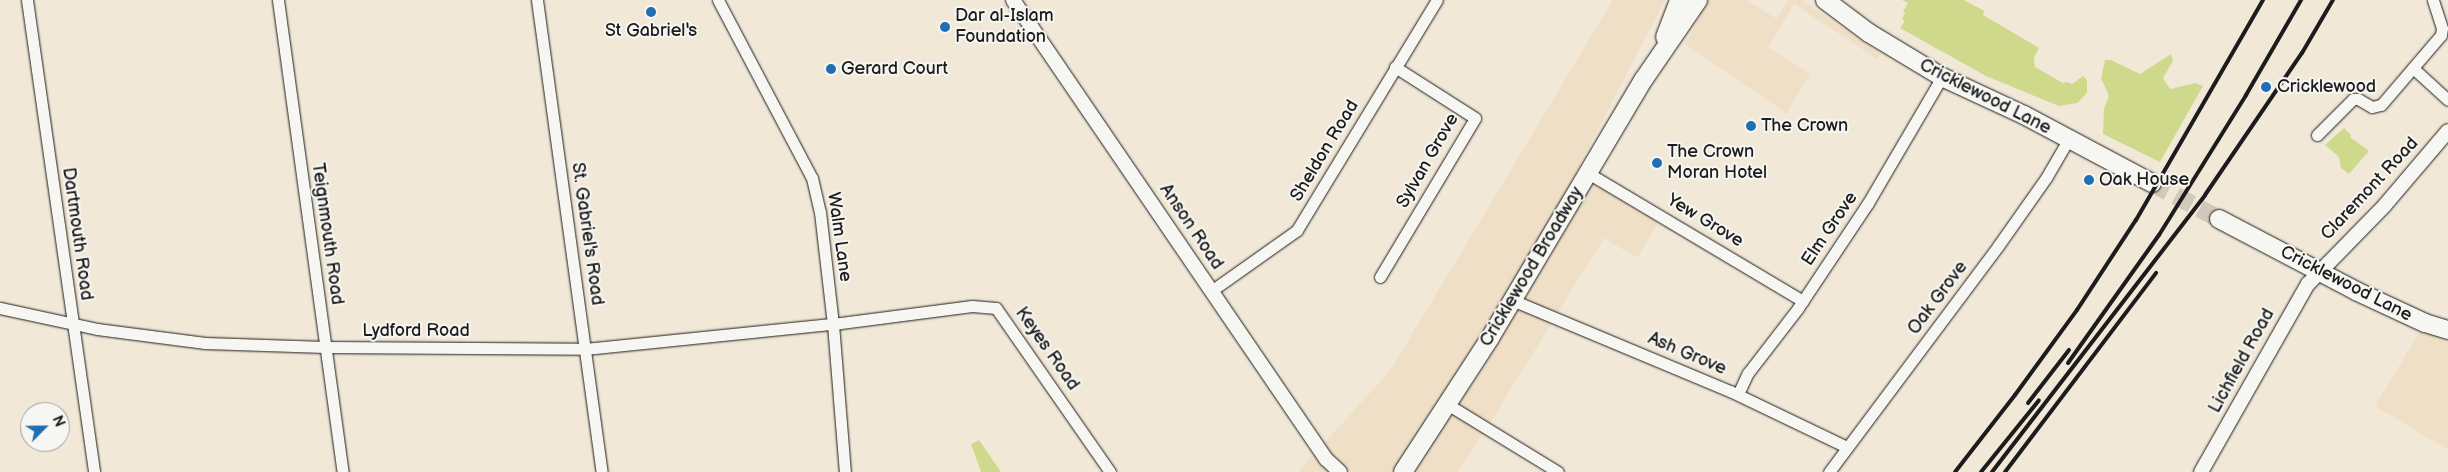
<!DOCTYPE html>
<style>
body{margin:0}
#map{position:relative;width:2448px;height:472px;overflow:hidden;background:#f2e8d8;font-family:"Balsamiq Sans",sans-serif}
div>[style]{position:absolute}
.built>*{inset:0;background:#efdfc6}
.green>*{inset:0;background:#ced98c}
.primary-tunnel>*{height:18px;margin-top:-9px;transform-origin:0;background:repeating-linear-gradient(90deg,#d2c9bc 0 18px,transparent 0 27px)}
.roads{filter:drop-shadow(0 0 1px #1c1c1c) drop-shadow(0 0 1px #1c1c1c)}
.minor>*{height:11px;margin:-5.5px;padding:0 5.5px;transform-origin:5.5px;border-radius:5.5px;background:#f6f6f2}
.tertiary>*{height:14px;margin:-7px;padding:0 7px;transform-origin:7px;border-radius:7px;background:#f6f6f2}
.primary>*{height:18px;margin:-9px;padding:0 9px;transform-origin:9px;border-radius:9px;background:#f6f6f2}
.rail>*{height:4px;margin:-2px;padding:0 2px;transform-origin:2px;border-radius:2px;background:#1c1c1c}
.dots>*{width:14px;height:14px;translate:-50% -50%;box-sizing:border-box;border:2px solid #f6f6f2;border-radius:50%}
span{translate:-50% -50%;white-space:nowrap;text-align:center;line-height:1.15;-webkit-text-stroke:4px #f6f6f2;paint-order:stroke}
.poi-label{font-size:18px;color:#1c1c1c}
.left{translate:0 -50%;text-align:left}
.street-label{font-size:18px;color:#1c1c1c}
.north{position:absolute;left:20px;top:402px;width:50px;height:50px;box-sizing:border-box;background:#f6f6f2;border:1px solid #9f9f9c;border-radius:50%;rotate:67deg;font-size:14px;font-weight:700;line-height:20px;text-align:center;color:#1c1c1c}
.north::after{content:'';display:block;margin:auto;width:18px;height:22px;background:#1f6fb2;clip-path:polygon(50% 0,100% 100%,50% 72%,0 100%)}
</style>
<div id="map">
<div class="built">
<i style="clip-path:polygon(1613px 0,1665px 0,1575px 174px,1659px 221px,1637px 258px,1604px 238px,1498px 410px,1458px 472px,1298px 472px,1389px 372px)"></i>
<i style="clip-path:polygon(1709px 0,1747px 0,1777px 19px,1788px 0,1802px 0,1881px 54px,1877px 59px,1794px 4px,1768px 47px,1811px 74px,1786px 113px,1685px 44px)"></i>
<i style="clip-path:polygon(2425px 323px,2448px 335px,2448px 450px,2375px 406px)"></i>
</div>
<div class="green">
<i style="clip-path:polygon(1902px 0,1964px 0,1984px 11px,1983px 15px,2039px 48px,2034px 58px,2035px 67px,2063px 83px,2067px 82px,2072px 84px,2083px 76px,2087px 80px,2087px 93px,2077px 103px,2059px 106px,1986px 76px,1900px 28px,1905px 21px,1902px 19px,1905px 13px,1903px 12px,1908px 3px)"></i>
<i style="clip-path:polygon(2171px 54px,2173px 61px,2163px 78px,2170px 89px,2195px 83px,2203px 86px,2160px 162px,2103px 134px,2104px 109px,2109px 96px,2101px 78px,2105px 60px,2111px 60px,2140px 74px)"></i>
<i style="clip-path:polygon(2344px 128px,2351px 135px,2350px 137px,2369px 151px,2349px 174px,2341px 168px,2339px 157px,2325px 145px)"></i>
<i style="clip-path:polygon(979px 440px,1001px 472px,981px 472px,971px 444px)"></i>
</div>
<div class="primary-tunnel">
<i style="left:2152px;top:183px;width:76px;rotate:28.2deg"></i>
</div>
<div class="roads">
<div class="minor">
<i style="left:27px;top:0;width:477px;rotate:81.9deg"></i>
<i style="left:278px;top:0;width:476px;rotate:82.2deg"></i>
<i style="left:537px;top:0;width:476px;rotate:82.2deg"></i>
<i style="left:718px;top:0;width:201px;rotate:62.2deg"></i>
<i style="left:812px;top:178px;width:35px;rotate:77deg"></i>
<i style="left:820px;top:212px;width:113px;rotate:83.4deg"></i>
<i style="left:833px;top:324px;width:148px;rotate:85.4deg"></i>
<i style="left:2413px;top:68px;width:47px;rotate:42.4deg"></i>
<i style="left:2317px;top:135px;width:51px;rotate:-45deg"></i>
<i style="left:2353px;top:99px;width:5px"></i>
<i style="left:2358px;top:99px;width:16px;rotate:30deg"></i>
<i style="left:2372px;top:107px;width:9px;rotate:-13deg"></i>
<i style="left:2381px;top:105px;width:92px;rotate:-49.4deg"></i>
<i style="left:2441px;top:35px;width:7px;rotate:-82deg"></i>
<i style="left:2442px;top:28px;width:29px;rotate:-108deg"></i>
<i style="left:1588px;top:173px;width:250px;rotate:30.8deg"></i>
<i style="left:1380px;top:277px;width:185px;rotate:-59.1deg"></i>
<i style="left:1475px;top:118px;width:95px;rotate:-147.5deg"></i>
<i style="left:1211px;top:291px;width:105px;rotate:-35.3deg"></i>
<i style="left:1297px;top:230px;width:269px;rotate:-58.7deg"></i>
<i style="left:1512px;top:300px;width:236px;rotate:22.7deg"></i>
<i style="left:1730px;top:391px;width:130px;rotate:25.6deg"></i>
<i style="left:0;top:308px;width:99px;rotate:12.2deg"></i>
<i style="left:97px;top:329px;width:109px;rotate:7.4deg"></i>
<i style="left:205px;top:343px;width:120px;rotate:1.9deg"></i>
<i style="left:325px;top:347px;width:260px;rotate:0.4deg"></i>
<i style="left:585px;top:349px;width:249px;rotate:-5.8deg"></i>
<i style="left:833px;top:324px;width:140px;rotate:-7.4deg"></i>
<i style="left:972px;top:306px;width:24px;rotate:5deg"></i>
<i style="left:996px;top:308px;width:200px;rotate:55.2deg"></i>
<i style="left:1738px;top:394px;width:23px;rotate:-65deg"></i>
<i style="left:1748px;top:373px;width:82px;rotate:-52.4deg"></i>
<i style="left:1798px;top:308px;width:126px;rotate:-56.3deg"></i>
<i style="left:1868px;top:203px;width:146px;rotate:-59.6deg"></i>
<i style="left:1447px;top:404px;width:130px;rotate:31.5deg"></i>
<i style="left:1829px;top:472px;width:282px;rotate:-53.2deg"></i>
<i style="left:1998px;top:246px;width:83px;rotate:-54.8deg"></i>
<i style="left:2046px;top:178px;width:44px;rotate:-59.9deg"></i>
</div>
<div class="tertiary">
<i style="left:1013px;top:0;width:556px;rotate:55.71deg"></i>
<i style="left:1326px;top:459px;width:19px;rotate:43deg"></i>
<i style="left:2201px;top:472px;width:216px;rotate:-60.4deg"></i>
<i style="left:2308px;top:284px;width:110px;rotate:-45.7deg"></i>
<i style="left:2385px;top:205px;width:97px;rotate:-49.6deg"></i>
</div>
<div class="primary">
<i style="left:1825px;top:0;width:55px;rotate:36.9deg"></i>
<i style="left:1869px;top:33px;width:85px;rotate:31.1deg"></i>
<i style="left:1942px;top:77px;width:90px;rotate:24.9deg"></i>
<i style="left:2024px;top:115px;width:145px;rotate:28deg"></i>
<i style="left:1665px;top:37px;width:40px;rotate:-69deg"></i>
<i style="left:2219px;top:219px;width:155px;rotate:27.7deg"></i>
<i style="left:2356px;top:291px;width:76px;rotate:24.9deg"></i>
<i style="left:2425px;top:323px;width:24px;rotate:17deg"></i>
<i style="left:1403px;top:472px;width:160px;rotate:-57deg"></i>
<i style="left:1490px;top:338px;width:301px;rotate:-59.3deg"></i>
<i style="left:1644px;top:79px;width:96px;rotate:-55.6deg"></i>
</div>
</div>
<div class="rail">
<i style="left:2068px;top:363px;width:157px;rotate:-54.6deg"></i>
<i style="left:2159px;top:235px;width:165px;rotate:-58.1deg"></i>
<i style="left:2246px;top:95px;width:110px;rotate:-59.9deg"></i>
<i style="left:2028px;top:403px;width:67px;rotate:-52.3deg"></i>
<i style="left:1955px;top:472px;width:98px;rotate:-52.1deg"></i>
<i style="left:2015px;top:395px;width:105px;rotate:-53.9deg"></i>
<i style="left:2077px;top:310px;width:108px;rotate:-56.8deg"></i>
<i style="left:2136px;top:220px;width:254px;rotate:-60deg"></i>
<i style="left:1981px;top:472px;width:92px;rotate:-51.1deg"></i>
<i style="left:1992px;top:472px;width:349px;rotate:-52.4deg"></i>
<i style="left:2205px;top:195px;width:172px;rotate:-55.7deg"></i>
<i style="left:2302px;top:53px;width:61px;rotate:-59.7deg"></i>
<i style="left:2005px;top:472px;width:250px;rotate:-52.8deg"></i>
</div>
<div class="dots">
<i style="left:651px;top:12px;background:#1f6fb2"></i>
<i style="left:945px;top:27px;background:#1f6fb2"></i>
<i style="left:831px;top:69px;background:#1f6fb2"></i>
<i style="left:2266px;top:87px;background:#1f6fb2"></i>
<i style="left:1751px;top:126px;background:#1f6fb2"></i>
<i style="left:1657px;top:163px;background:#1f6fb2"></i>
<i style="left:2089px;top:180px;background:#1f6fb2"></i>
</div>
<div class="poi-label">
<span class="left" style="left:955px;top:27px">Dar al-Islam<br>Foundation</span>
<span style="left:651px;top:31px">St Gabriel's</span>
<span class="left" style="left:841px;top:69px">Gerard Court</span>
<span class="left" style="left:2277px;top:87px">Cricklewood</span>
<span class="left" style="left:1761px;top:126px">The Crown</span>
<span class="left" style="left:1667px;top:163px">The Crown<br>Moran Hotel</span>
<span class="left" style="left:2099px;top:180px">Oak House</span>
</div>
<div class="street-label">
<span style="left:1985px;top:97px;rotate:27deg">Cricklewood Lane</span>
<span style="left:1325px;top:151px;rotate:-59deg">Sheldon Road</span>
<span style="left:1428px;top:161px;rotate:-60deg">Sylvan Grove</span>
<span style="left:2370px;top:189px;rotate:-47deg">Claremont Road</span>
<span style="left:1705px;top:221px;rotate:31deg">Yew Grove</span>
<span style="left:1191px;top:227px;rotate:56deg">Anson Road</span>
<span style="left:1830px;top:229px;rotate:-56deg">Elm Grove</span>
<span style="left:77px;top:234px;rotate:82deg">Dartmouth Road</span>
<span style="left:327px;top:234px;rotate:82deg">Teignmouth Road</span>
<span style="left:587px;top:234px;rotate:82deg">St. Gabriel's Road</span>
<span style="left:839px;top:237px;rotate:82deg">Walm Lane</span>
<span style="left:1532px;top:267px;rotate:-59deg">Cricklewood Broadway</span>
<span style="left:2346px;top:284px;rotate:27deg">Cricklewood Lane</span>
<span style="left:1938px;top:298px;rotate:-53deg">Oak Grove</span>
<span style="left:416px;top:331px">Lydford Road</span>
<span style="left:1047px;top:349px;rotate:55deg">Keyes Road</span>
<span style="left:1687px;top:354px;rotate:23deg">Ash Grove</span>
<span style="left:2242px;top:361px;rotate:-61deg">Lichfield Road</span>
</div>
<div class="north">N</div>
</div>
